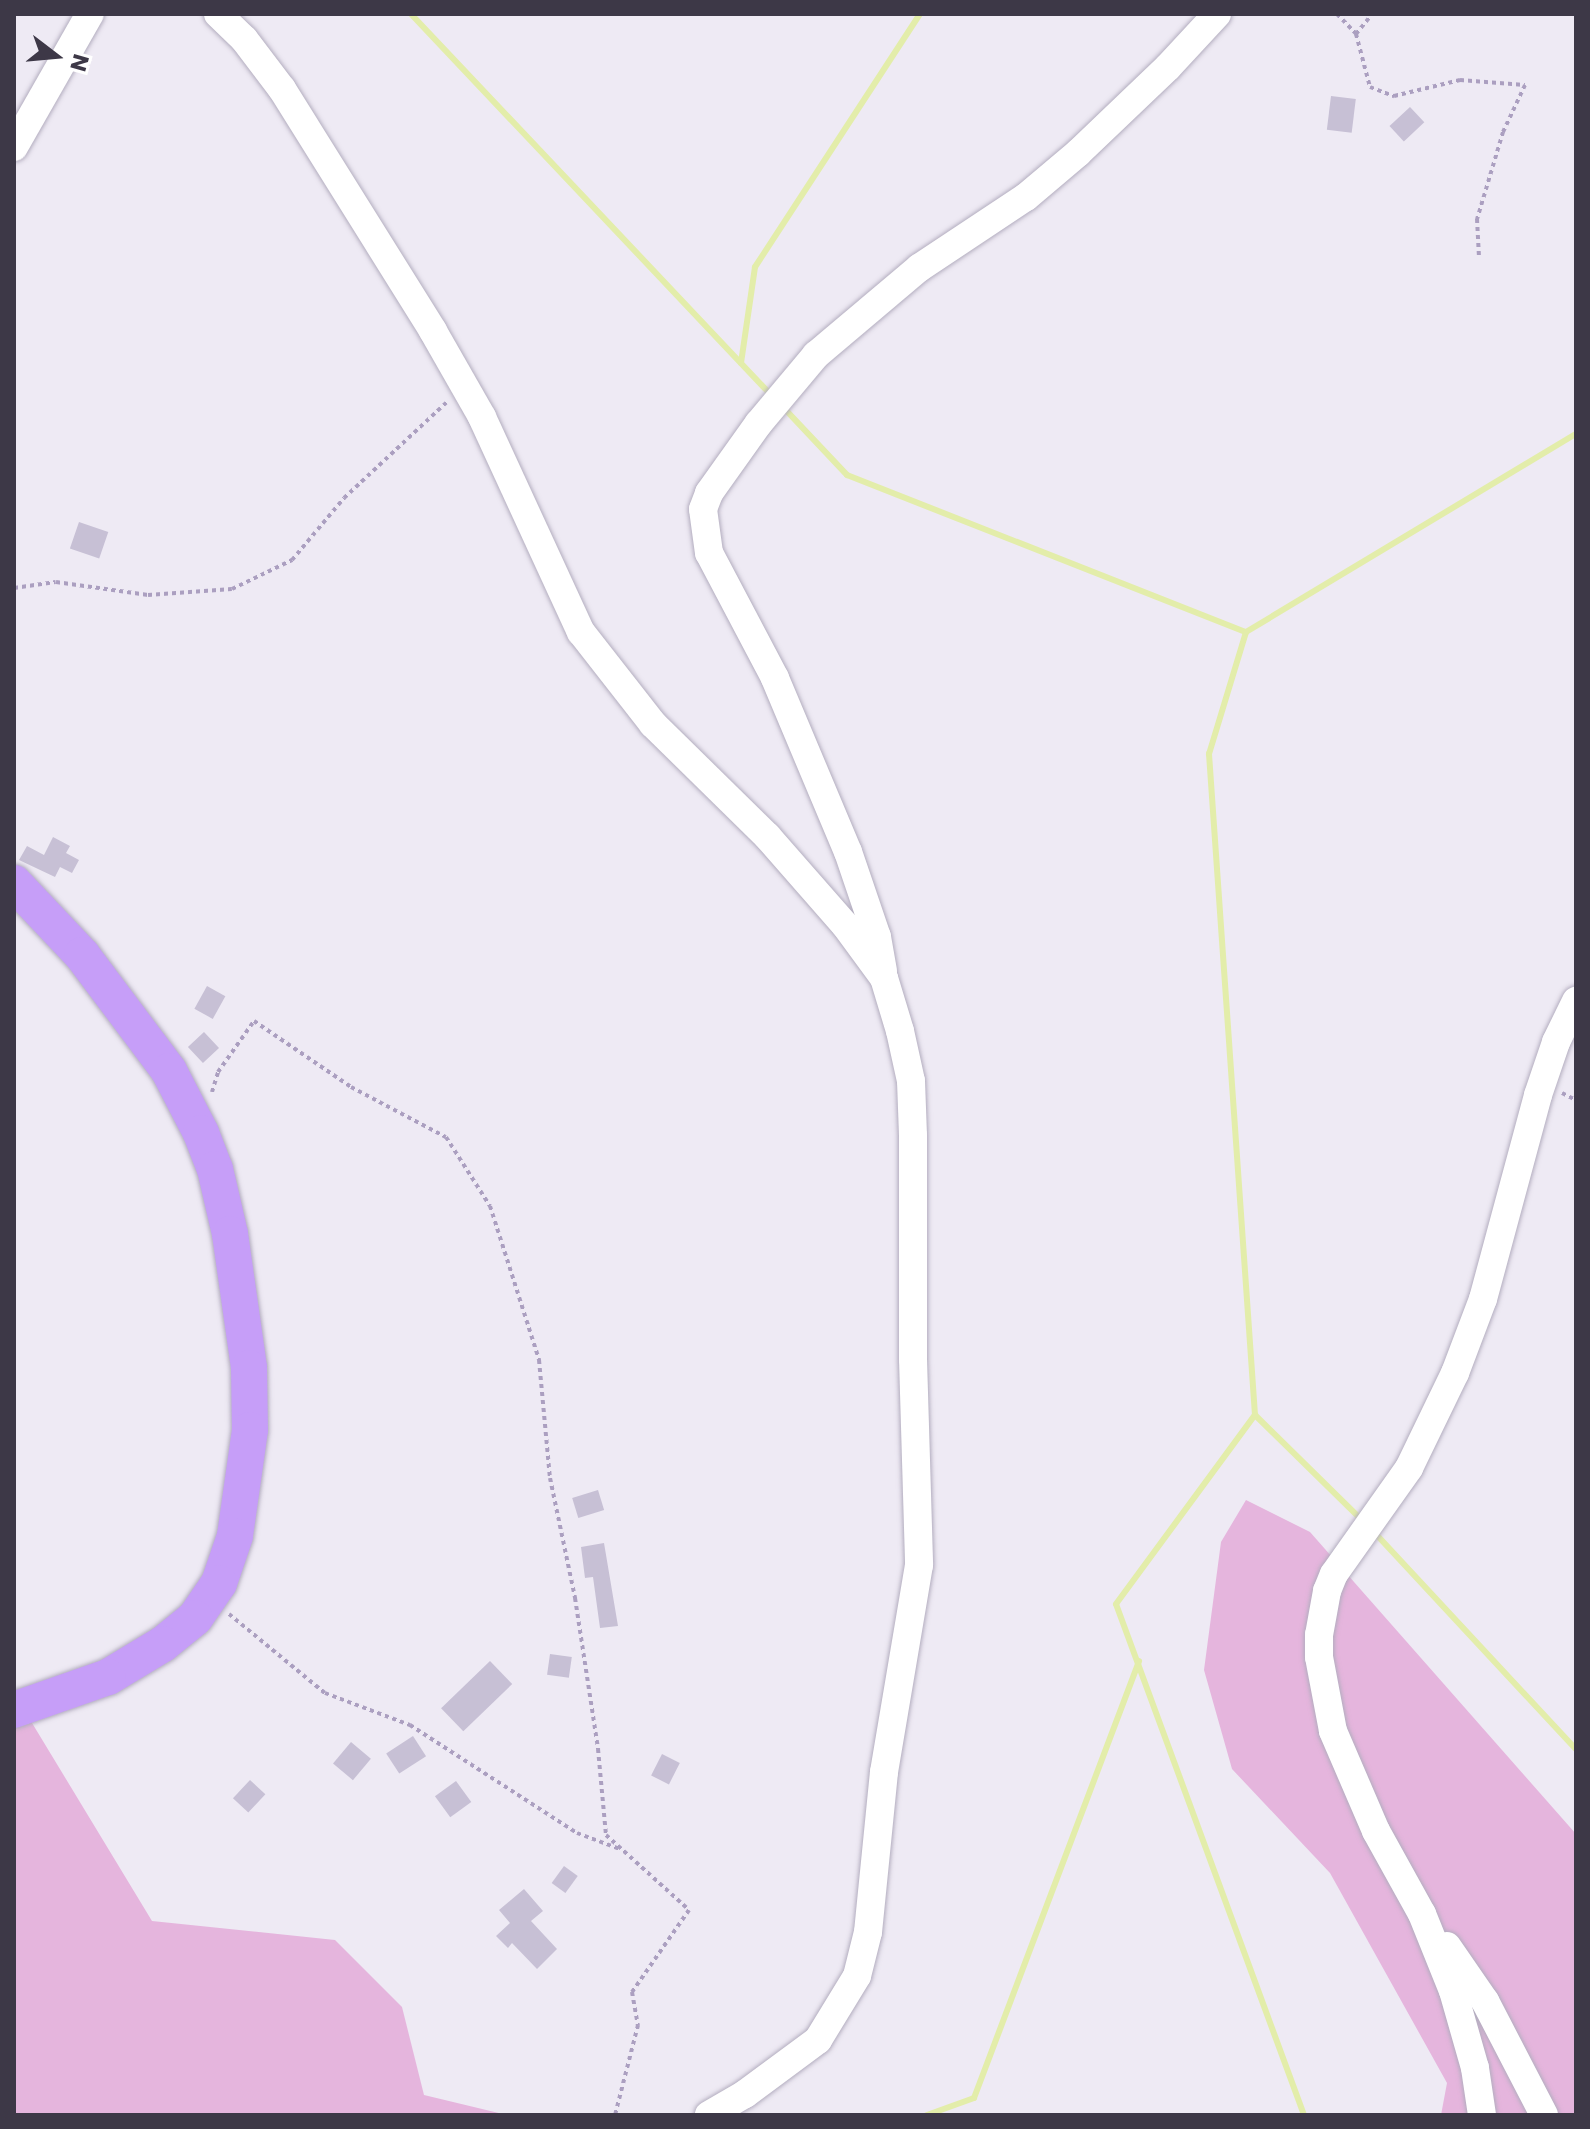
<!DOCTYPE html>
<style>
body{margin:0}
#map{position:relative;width:1590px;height:2129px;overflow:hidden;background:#eeeaf4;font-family:Poppins,sans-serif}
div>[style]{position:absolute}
.green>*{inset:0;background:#e5b5dd}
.stream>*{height:6px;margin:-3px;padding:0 3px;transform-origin:3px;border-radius:3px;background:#e3edaa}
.building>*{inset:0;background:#c7c0d5;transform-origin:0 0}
.path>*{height:4px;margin-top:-2px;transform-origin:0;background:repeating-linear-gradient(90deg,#ab9fc0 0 4px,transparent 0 8px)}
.roads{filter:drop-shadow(0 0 2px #b3adbf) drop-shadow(0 0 2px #b3adbf)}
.minor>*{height:28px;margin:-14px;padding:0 14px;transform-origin:14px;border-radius:14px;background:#fff}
.major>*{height:36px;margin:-18px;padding:0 18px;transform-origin:18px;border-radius:18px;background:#c69ef8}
span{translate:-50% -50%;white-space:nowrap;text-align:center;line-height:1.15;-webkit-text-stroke:7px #fff;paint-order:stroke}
.frame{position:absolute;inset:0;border:16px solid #3d3847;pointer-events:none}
.north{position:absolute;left:16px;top:16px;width:80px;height:80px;-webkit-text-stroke:6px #fff;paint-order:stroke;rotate:106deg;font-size:22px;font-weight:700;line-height:32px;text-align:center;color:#3d3847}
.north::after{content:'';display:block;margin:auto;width:28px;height:36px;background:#3d3847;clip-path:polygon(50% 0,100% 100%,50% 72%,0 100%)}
</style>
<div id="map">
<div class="green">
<i style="clip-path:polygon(1246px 1500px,1310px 1532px,1576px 1834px,1576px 2115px,1441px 2115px,1447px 2083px,1330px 1873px,1232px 1769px,1204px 1670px,1221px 1542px)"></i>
<i style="clip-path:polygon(29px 1718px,152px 1921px,335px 1940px,402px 2007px,424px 2095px,507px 2115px,14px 2115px,14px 1719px)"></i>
</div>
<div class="stream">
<i style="left:411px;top:14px;width:524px;rotate:46.62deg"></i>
<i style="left:741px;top:363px;width:97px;rotate:-81.7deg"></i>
<i style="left:755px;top:267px;width:302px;rotate:-56.9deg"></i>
<i style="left:782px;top:406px;width:95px;rotate:46.7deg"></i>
<i style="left:847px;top:475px;width:429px;rotate:21.5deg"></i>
<i style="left:1255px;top:1415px;width:151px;rotate:44.5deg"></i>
<i style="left:1374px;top:1532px;width:296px;rotate:47.1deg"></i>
<i style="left:927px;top:2115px;width:50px;rotate:-19.9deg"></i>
<i style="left:974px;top:2098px;width:467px;rotate:-69.3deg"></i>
<i style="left:1304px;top:2115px;width:544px;rotate:-110.2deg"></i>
<i style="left:1116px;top:1604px;width:235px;rotate:-53.7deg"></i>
<i style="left:1255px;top:1415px;width:663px;rotate:-93.98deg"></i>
<i style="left:1209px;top:754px;width:127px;rotate:-73.1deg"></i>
<i style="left:1246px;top:632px;width:385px;rotate:-31deg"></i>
</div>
<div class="building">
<i style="left:1331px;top:96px;width:25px;height:34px;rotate:7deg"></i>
<i style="left:1410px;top:107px;width:21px;height:28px;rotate:47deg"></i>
<i style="left:79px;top:522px;width:31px;height:28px;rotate:19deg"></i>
<i style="clip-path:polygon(53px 837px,70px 846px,66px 853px,79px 860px,72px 873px,60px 867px,55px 877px,19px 860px,27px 846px,44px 855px)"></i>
<i style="left:207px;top:986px;width:21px;height:26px;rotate:29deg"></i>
<i style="left:204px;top:1032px;width:22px;height:22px;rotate:47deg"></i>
<i style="left:598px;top:1490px;width:21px;height:27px;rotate:73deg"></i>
<i style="clip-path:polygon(604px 1543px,618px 1626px,600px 1628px,593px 1577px,585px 1578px,581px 1547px)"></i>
<i style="left:550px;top:1654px;width:22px;height:21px;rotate:8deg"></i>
<i style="left:490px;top:1661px;width:32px;height:68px;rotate:46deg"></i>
<i style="left:413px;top:1736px;width:24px;height:32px;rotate:57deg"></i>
<i style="left:351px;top:1742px;width:26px;height:28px;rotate:40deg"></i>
<i style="left:662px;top:1754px;width:20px;height:24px;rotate:27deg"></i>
<i style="left:250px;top:1780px;width:21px;height:25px;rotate:43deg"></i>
<i style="left:456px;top:1781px;width:26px;height:26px;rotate:54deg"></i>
<i style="left:564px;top:1866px;width:17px;height:21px;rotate:36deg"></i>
<i style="clip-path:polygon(524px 1889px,543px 1911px,531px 1921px,557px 1949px,537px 1969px,512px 1943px,508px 1948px,496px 1936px,510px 1923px,499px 1910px)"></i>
</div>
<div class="path">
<i style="left:1337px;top:14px;width:28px;rotate:46deg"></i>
<i style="left:1356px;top:34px;width:55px;rotate:75.2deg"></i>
<i style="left:1370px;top:87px;width:26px;rotate:21deg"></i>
<i style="left:1394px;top:96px;width:68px;rotate:-13.6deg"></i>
<i style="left:1460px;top:80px;width:65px;rotate:4.4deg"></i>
<i style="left:1525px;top:85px;width:52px;rotate:115.1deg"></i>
<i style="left:1503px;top:132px;width:91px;rotate:106.6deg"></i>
<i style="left:1477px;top:219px;width:37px;rotate:87deg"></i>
<i style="left:1356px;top:34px;width:26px;rotate:-51deg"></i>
<i style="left:14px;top:588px;width:42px;rotate:-8.1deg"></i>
<i style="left:56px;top:582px;width:93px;rotate:8deg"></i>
<i style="left:148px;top:595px;width:84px;rotate:-4.1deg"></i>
<i style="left:232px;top:589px;width:67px;rotate:-25.8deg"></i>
<i style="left:292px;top:560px;width:81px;rotate:-50deg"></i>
<i style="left:344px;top:498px;width:142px;rotate:-43deg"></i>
<i style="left:212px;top:1092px;width:21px;rotate:-73deg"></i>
<i style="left:218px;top:1072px;width:62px;rotate:-54.8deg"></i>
<i style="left:254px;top:1021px;width:117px;rotate:34.2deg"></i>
<i style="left:351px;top:1087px;width:107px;rotate:27.8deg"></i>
<i style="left:446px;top:1137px;width:82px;rotate:57.5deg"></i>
<i style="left:490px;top:1206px;width:162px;rotate:72.3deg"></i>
<i style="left:539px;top:1360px;width:119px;rotate:84.7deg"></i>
<i style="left:550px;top:1478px;width:123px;rotate:78.2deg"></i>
<i style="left:575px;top:1598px;width:153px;rotate:81.3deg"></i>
<i style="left:598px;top:1749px;width:86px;rotate:84.7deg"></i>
<i style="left:606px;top:1835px;width:112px;rotate:42.1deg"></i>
<i style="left:689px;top:1910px;width:100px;rotate:124.8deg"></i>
<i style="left:632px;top:1992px;width:34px;rotate:80deg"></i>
<i style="left:638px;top:2025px;width:93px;rotate:104.3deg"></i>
<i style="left:1562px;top:1093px;width:16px;rotate:27deg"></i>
<i style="left:229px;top:1614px;width:124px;rotate:39.5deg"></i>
<i style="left:325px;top:1693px;width:91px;rotate:20.6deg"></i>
<i style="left:410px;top:1725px;width:199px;rotate:32.9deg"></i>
<i style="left:577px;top:1833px;width:46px;rotate:20.4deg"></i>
</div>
<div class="roads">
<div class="minor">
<i style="left:218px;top:14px;width:36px;rotate:44deg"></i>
<i style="left:244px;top:39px;width:63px;rotate:52.8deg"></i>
<i style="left:282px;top:89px;width:285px;rotate:58deg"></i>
<i style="left:433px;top:331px;width:99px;rotate:60.3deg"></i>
<i style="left:482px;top:417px;width:237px;rotate:65.3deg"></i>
<i style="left:581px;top:632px;width:117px;rotate:52deg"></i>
<i style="left:653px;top:724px;width:160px;rotate:44.5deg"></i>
<i style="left:767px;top:836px;width:118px;rotate:48.8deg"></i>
<i style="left:845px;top:925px;width:66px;rotate:53.7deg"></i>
<i style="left:884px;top:978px;width:55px;rotate:73.2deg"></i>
<i style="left:900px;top:1031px;width:51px;rotate:77.6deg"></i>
<i style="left:911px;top:1081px;width:55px;rotate:87.9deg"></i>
<i style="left:913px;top:1136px;width:223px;rotate:90deg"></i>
<i style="left:913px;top:1359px;width:206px;rotate:88.3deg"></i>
<i style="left:919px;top:1565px;width:210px;rotate:99.6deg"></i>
<i style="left:884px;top:1772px;width:161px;rotate:95.7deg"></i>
<i style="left:868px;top:1932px;width:45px;rotate:104deg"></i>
<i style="left:857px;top:1976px;width:75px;rotate:121.4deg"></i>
<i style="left:818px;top:2040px;width:91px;rotate:143.5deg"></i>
<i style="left:745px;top:2094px;width:42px;rotate:149.7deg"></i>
<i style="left:14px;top:147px;width:153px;rotate:-60.3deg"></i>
<i style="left:883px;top:971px;width:35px;rotate:-100deg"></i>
<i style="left:877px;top:937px;width:90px;rotate:-108.8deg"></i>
<i style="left:848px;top:852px;width:189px;rotate:-112.8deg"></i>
<i style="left:775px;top:678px;width:141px;rotate:-117.8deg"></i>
<i style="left:709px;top:553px;width:44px;rotate:-97.8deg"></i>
<i style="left:703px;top:509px;width:17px;rotate:-69deg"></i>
<i style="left:709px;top:493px;width:86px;rotate:-54.5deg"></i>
<i style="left:759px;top:423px;width:89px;rotate:-50deg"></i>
<i style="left:816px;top:355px;width:135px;rotate:-40.2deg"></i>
<i style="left:919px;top:268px;width:128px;rotate:-33.6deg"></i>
<i style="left:1026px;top:197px;width:68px;rotate:-40.2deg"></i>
<i style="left:1078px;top:153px;width:124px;rotate:-43.7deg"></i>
<i style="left:1168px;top:67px;width:72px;rotate:-47.2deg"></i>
<i style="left:1447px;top:1946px;width:67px;rotate:55.4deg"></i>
<i style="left:1485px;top:2001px;width:128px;rotate:62.6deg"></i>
<i style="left:1482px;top:2115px;width:48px;rotate:-98.5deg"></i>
<i style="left:1475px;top:2068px;width:80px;rotate:-105.9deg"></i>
<i style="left:1453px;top:1991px;width:83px;rotate:-111.9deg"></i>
<i style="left:1422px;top:1914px;width:95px;rotate:-119deg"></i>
<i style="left:1376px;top:1831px;width:109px;rotate:-113.3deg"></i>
<i style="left:1333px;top:1731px;width:75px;rotate:-100.7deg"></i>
<i style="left:1319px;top:1657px;width:22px;rotate:-90deg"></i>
<i style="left:1319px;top:1635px;width:45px;rotate:-79.7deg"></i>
<i style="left:1327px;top:1591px;width:18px;rotate:-68deg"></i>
<i style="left:1334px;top:1574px;width:130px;rotate:-54.7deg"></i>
<i style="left:1409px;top:1468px;width:106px;rotate:-64.2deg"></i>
<i style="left:1455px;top:1373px;width:79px;rotate:-69.3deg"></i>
<i style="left:1483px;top:1299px;width:211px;rotate:-74.9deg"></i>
<i style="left:1538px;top:1095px;width:56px;rotate:-71.2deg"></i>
<i style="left:1556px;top:1042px;width:46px;rotate:-64deg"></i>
</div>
<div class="major">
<i style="left:14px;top:883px;width:99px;rotate:46.6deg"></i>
<i style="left:82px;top:955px;width:145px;rotate:53.1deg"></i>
<i style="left:169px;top:1071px;width:70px;rotate:62.7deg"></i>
<i style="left:201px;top:1133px;width:39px;rotate:69deg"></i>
<i style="left:215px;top:1169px;width:67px;rotate:77deg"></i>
<i style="left:230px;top:1234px;width:135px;rotate:81.9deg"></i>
<i style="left:249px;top:1368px;width:62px;rotate:89.1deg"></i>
<i style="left:250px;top:1430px;width:107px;rotate:98.1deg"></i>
<i style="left:235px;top:1536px;width:50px;rotate:108.8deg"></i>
<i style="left:219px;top:1583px;width:42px;rotate:124.4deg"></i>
<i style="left:195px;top:1618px;width:41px;rotate:140.9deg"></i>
<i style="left:163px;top:1644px;width:64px;rotate:149deg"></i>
<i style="left:108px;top:1677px;width:100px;rotate:160.7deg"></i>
</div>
</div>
<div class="frame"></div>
<div class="north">N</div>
</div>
